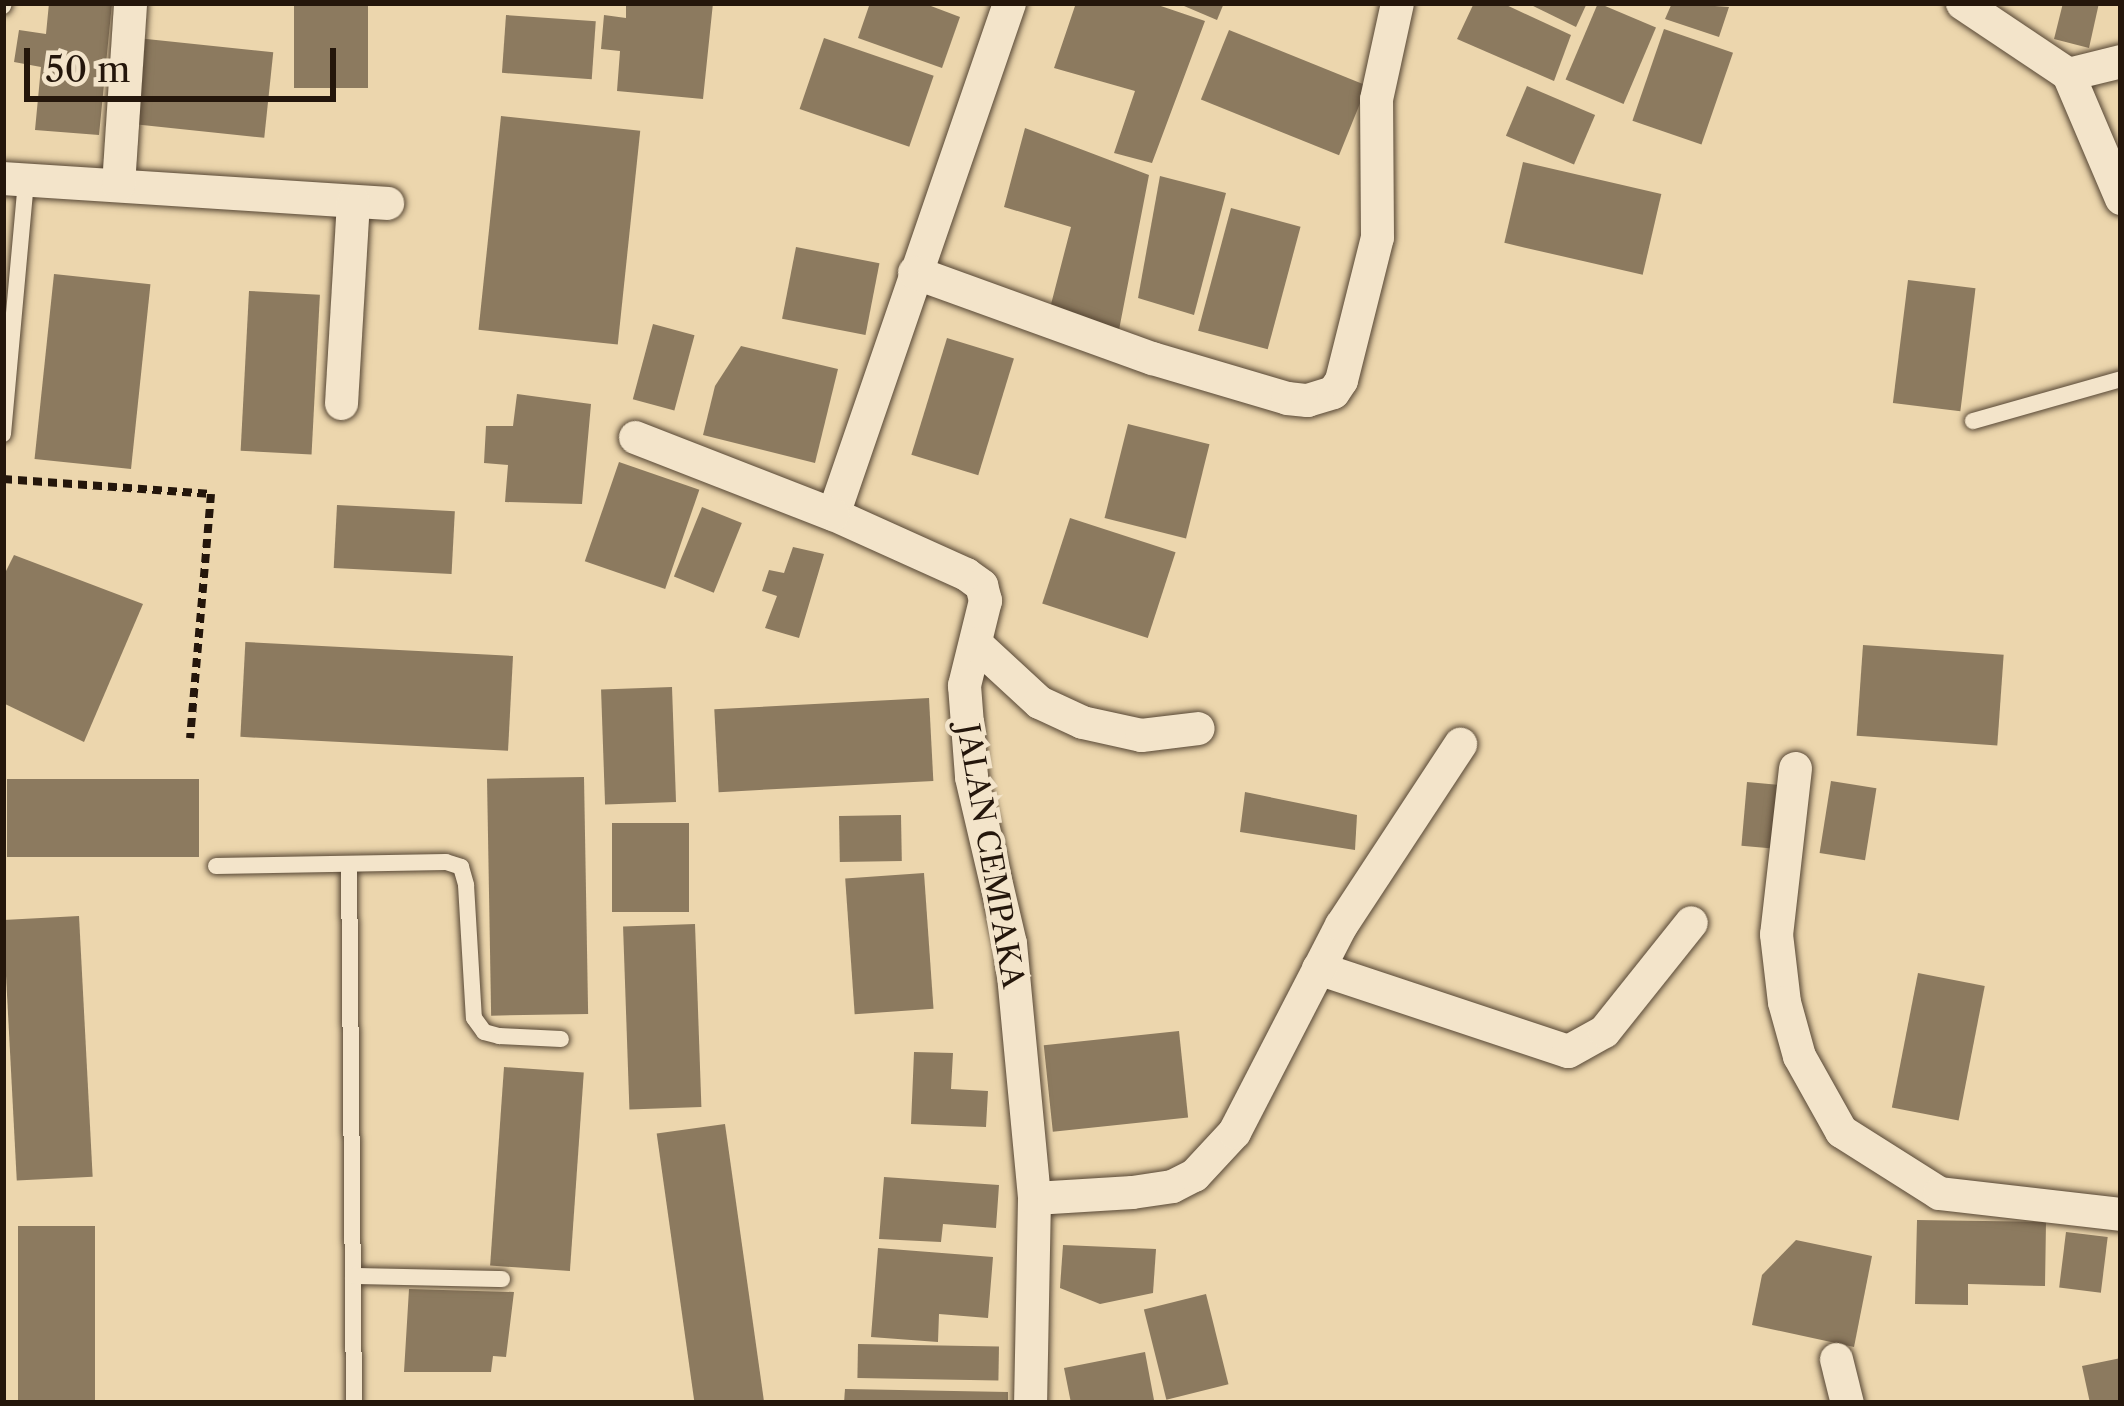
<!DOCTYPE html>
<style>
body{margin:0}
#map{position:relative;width:2124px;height:1406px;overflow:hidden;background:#ecd6ad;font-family:"Libre Caslon Text",serif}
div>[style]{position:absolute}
.building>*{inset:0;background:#8c7a5f;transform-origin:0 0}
.path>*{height:8px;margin-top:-4px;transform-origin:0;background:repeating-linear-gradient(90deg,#24160b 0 9px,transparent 0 15px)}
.roads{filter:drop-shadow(0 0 3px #564634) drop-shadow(0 0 3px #564634)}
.lane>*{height:16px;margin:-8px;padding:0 8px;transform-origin:8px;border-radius:8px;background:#f3e4ca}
.street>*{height:33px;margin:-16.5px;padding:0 16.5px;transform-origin:16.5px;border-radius:16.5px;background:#f3e4ca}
span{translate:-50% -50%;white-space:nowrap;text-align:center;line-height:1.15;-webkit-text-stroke:9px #f3e4ca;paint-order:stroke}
.street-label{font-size:30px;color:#24160b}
.frame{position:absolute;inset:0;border:6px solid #24160b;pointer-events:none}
.scale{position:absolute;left:24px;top:48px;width:312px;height:54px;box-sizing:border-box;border:6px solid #24160b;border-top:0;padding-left:15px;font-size:36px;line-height:42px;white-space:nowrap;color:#24160b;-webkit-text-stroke:9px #f3e4ca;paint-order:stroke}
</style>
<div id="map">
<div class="building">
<i style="clip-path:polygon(49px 3px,112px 3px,99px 135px,35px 130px,41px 67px,14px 62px,19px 30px,46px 34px)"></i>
<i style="left:294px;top:3px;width:74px;height:85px"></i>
<i style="clip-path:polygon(626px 3px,713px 3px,703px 99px,617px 91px,620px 51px,601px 49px,604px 15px,626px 18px)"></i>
<i style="clip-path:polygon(870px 3px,923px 3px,960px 17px,942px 68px,858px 38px)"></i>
<i style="clip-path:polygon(1076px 3px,1152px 3px,1205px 21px,1152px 163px,1114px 153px,1135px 91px,1054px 68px)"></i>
<i style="clip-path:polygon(1177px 3px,1224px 3px,1217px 20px)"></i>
<i style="clip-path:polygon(1474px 3px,1502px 3px,1571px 35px,1554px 81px,1457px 39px)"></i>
<i style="clip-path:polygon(1527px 3px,1587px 3px,1576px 27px)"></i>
<i style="left:1598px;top:3px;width:63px;height:83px;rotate:23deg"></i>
<i style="clip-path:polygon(1672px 3px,1729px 7px,1719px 37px,1665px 19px)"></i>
<i style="clip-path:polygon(2063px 3px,2099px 3px,2089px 48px,2054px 39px)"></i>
<i style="left:506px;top:15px;width:90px;height:58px;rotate:4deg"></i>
<i style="left:1664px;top:29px;width:73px;height:97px;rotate:19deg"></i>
<i style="left:1229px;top:30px;width:149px;height:75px;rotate:22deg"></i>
<i style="left:137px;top:38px;width:137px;height:86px;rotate:6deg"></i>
<i style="left:824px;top:38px;width:116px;height:75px;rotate:19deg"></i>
<i style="left:1527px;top:86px;width:74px;height:54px;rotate:23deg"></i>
<i style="left:501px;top:116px;width:140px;height:215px;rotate:6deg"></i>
<i style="clip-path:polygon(1025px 128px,1149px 175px,1119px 330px,1049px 312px,1071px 227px,1004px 207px)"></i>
<i style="left:1523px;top:162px;width:142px;height:83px;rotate:13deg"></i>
<i style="clip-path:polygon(1160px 176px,1226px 193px,1194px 315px,1138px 298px)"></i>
<i style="left:1231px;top:208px;width:72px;height:127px;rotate:15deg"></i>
<i style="left:796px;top:247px;width:85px;height:73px;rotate:11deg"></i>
<i style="left:54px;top:274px;width:97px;height:186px;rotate:6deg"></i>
<i style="left:1908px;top:280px;width:68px;height:124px;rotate:7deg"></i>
<i style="left:249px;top:291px;width:71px;height:160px;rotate:3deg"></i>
<i style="left:653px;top:324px;width:43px;height:78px;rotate:15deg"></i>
<i style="left:947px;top:338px;width:70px;height:122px;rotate:17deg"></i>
<i style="clip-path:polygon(741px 346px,838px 369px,815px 463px,703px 435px,715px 386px)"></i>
<i style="clip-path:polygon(517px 394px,591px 404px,582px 504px,505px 502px,508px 465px,484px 463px,486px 426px,513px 426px)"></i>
<i style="left:1128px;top:424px;width:84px;height:97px;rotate:14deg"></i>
<i style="left:619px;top:462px;width:85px;height:105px;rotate:19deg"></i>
<i style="left:337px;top:505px;width:118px;height:63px;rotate:3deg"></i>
<i style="left:702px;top:507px;width:43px;height:75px;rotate:22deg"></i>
<i style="left:1070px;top:518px;width:111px;height:90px;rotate:18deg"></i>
<i style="clip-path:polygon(793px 547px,824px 554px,799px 638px,765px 628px,777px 596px,762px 591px,769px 570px,784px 573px)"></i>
<i style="clip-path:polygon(14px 555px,143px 604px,84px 742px,3px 703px,3px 577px)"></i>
<i style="left:1863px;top:645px;width:141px;height:91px;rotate:4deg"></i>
<i style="left:513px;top:656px;width:95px;height:268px;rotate:93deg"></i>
<i style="left:672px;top:687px;width:115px;height:71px;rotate:88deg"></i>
<i style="left:929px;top:698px;width:83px;height:215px;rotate:87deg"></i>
<i style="left:584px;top:777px;width:237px;height:97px;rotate:89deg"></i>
<i style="left:7px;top:779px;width:192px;height:78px"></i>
<i style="left:1831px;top:781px;width:46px;height:73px;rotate:9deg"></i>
<i style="left:1747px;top:782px;width:37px;height:64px;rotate:5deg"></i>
<i style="clip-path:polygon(1245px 792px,1357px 815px,1355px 850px,1240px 832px)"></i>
<i style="left:901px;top:815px;width:46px;height:62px;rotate:89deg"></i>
<i style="left:612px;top:823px;width:77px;height:89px"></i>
<i style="left:924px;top:873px;width:136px;height:79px;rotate:86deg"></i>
<i style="left:79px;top:916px;width:261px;height:76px;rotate:87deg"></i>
<i style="left:695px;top:924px;width:183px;height:72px;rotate:88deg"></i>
<i style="left:1918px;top:973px;width:68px;height:137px;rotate:11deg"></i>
<i style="left:1179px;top:1031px;width:87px;height:136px;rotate:84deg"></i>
<i style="clip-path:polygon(914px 1052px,953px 1053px,951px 1089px,988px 1091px,986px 1127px,911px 1124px)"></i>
<i style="left:504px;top:1067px;width:80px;height:199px;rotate:4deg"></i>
<i style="left:725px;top:1124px;width:281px;height:69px;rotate:82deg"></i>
<i style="clip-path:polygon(884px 1177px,999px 1185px,996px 1228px,943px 1224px,941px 1242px,879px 1239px)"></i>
<i style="clip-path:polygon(1917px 1220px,2046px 1222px,2045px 1286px,1968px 1284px,1968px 1305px,1915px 1304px)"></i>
<i style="left:18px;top:1226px;width:77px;height:177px"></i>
<i style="left:2066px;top:1232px;width:42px;height:56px;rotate:7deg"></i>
<i style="clip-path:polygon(1796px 1240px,1872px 1256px,1854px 1347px,1752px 1325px,1762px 1275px)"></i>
<i style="clip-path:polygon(1063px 1245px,1156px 1249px,1153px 1293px,1100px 1304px,1060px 1288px)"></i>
<i style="clip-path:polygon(878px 1248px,993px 1257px,988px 1318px,939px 1314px,938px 1342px,871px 1337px)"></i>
<i style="clip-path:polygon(409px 1289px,514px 1292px,506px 1357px,493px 1356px,491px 1372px,404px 1372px)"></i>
<i style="left:1206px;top:1294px;width:93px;height:64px;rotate:76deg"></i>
<i style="left:858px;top:1344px;width:141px;height:34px;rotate:1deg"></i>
<i style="clip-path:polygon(1145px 1352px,1154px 1400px,1071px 1403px,1064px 1368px)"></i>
<i style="clip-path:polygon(2121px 1358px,2121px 1403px,2090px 1403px,2082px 1366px)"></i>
<i style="clip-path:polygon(845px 1389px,1008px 1392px,1008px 1403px,844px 1403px)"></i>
</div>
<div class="path">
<i style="left:3px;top:479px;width:209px;rotate:4.1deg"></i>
<i style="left:211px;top:494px;width:245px;rotate:94.9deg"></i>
</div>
<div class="roads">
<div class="lane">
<i style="left:3px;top:6px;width:3px;rotate:-72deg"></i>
<i style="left:1973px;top:421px;width:154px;rotate:-15.8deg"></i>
<i style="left:3px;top:434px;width:255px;rotate:-84.8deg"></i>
<i style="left:349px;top:864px;width:539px;rotate:89.47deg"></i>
<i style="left:216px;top:866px;width:230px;rotate:-1deg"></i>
<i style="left:446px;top:862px;width:16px;rotate:18deg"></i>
<i style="left:461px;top:867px;width:19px;rotate:74deg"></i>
<i style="left:466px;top:885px;width:133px;rotate:86.6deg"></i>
<i style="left:474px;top:1018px;width:17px;rotate:54deg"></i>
<i style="left:484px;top:1032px;width:16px;rotate:15deg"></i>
<i style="left:499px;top:1036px;width:62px;rotate:2.8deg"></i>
<i style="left:353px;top:1276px;width:149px;rotate:1.2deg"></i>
</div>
<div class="street">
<i style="left:1009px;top:3px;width:540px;rotate:109deg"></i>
<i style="left:833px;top:514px;width:146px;rotate:24.3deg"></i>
<i style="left:966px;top:574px;width:19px;rotate:36deg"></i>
<i style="left:981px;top:585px;width:16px;rotate:75deg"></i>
<i style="left:985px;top:600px;width:88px;rotate:103.9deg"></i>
<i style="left:964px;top:685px;width:92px;rotate:85.6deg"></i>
<i style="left:971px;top:777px;width:171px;rotate:76.8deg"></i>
<i style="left:1010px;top:943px;width:256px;rotate:84.6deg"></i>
<i style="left:1034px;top:1198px;width:205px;rotate:91.1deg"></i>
<i style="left:1962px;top:3px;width:128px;rotate:33.8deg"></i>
<i style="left:2068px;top:74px;width:135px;rotate:66.9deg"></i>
<i style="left:2068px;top:74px;width:55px;rotate:-13.8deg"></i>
<i style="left:3px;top:178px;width:385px;rotate:3.7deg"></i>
<i style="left:118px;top:185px;width:182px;rotate:-86.2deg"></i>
<i style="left:914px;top:272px;width:253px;rotate:19.9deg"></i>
<i style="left:1152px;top:358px;width:141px;rotate:16.5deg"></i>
<i style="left:1287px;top:398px;width:20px;rotate:6deg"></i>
<i style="left:1307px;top:400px;width:27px;rotate:-17deg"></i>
<i style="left:1333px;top:392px;width:14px;rotate:-56deg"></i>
<i style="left:1341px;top:380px;width:147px;rotate:-75.9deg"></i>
<i style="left:1377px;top:237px;width:138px;rotate:-90.4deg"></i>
<i style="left:1376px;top:99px;width:98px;rotate:-77.7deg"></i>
<i style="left:341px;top:403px;width:202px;rotate:-86.6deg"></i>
<i style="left:635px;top:437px;width:212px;rotate:21.3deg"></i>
<i style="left:975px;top:643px;width:87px;rotate:42.7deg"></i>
<i style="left:1039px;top:702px;width:47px;rotate:24.9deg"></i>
<i style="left:1082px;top:722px;width:60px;rotate:12.4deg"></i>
<i style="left:1141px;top:735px;width:57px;rotate:-7deg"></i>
<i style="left:1795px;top:768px;width:167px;rotate:96.5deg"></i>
<i style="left:1776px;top:934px;width:68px;rotate:83.3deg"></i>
<i style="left:1784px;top:1002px;width:56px;rotate:74.5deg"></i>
<i style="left:1799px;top:1056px;width:86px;rotate:60.8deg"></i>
<i style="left:1841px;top:1131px;width:116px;rotate:32.3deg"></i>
<i style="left:1939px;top:1193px;width:183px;rotate:6.6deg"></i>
<i style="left:1318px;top:968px;width:263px;rotate:18.4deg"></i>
<i style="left:1568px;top:1051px;width:41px;rotate:-29.1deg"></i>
<i style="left:1604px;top:1031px;width:139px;rotate:-51.4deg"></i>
<i style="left:1034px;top:1198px;width:98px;rotate:-3.5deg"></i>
<i style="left:1132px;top:1192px;width:40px;rotate:-8.5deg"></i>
<i style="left:1172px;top:1186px;width:25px;rotate:-27deg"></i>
<i style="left:1194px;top:1175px;width:59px;rotate:-47.1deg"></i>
<i style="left:1234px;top:1132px;width:233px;rotate:-62.7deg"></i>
<i style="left:1341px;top:925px;width:217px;rotate:-56.7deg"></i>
<i style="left:1836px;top:1359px;width:45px;rotate:76deg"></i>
</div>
</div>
<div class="street-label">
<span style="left:990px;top:856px;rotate:80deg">JALAN CEMPAKA</span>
</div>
<div class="frame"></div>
<div class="scale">50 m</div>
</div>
